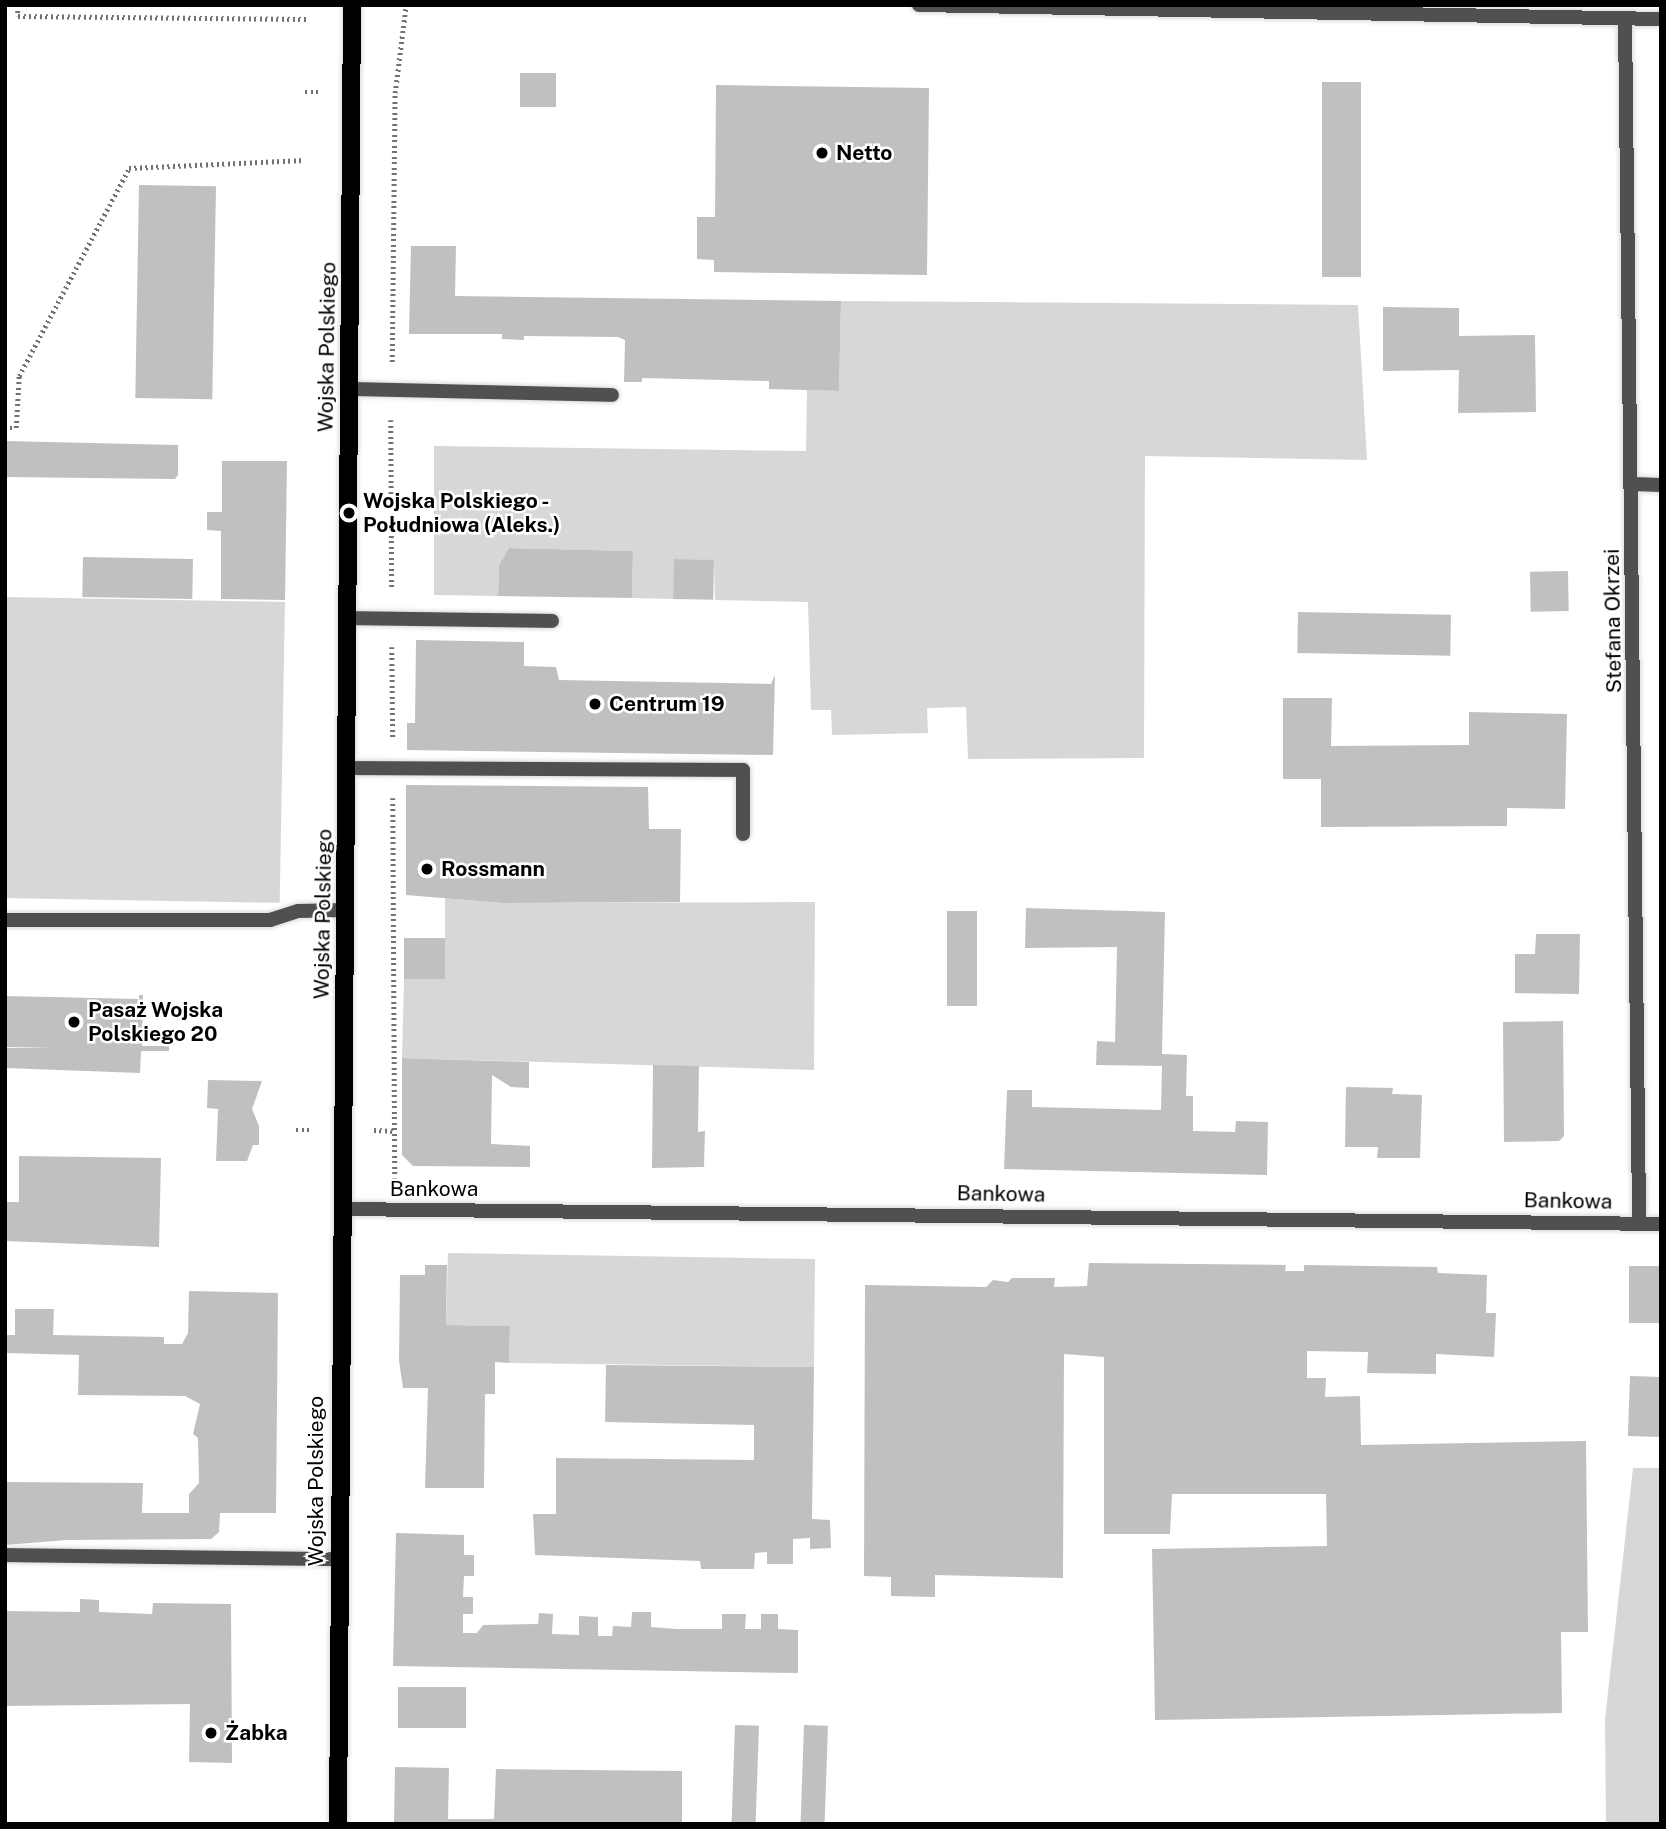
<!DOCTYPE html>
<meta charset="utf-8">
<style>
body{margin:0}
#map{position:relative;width:1666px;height:1829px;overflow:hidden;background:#fff;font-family:"Public Sans",sans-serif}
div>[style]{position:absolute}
.green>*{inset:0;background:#d7d7d7;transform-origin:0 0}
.building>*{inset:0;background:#c0c0c0;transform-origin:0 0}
.path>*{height:4.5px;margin-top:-2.25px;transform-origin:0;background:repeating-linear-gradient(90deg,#727272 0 2px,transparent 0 5.5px)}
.roads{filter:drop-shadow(0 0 2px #dbdbdb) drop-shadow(0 0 2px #dbdbdb)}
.service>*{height:14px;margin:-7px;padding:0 7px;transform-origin:7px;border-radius:7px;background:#505050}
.minor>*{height:14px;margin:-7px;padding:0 7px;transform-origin:7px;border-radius:7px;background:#505050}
.primary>*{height:18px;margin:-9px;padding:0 9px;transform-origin:9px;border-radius:9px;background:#000}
.dots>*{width:19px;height:19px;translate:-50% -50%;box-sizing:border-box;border:4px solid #fff;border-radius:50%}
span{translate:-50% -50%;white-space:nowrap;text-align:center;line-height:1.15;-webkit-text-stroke:5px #fff;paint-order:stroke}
.poi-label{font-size:21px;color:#000;font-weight:700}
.left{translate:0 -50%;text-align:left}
.street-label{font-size:21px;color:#000}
.frame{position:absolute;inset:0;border:7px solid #000;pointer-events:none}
</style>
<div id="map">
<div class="green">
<i style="clip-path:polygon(841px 301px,1358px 305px,1367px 460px,1145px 456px,1144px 758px,968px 759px,966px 707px,927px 708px,928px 733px,832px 735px,831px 710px,811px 710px,808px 602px,715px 600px,714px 560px,674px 559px,674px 599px,632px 598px,633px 551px,509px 548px,499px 565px,498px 596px,434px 595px,434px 446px,806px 451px,807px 390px,839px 391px)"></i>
<i style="left:5px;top:597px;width:280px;height:301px;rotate:1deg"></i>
<i style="clip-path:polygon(445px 898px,503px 903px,815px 902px,814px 1070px,402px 1058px,404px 979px,445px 979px)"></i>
<i style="clip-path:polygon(448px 1253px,815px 1259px,814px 1367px,509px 1363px,510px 1326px,446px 1325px)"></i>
<i style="clip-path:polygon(1633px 1468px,1661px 1468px,1661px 1824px,1606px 1824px,1605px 1719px)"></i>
</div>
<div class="building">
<i style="left:520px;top:73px;width:36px;height:34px"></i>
<i style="left:1322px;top:82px;width:39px;height:195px"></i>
<i style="clip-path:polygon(716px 85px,929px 88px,927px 275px,714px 272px,714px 260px,697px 259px,697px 217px,715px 217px)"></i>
<i style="left:139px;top:185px;width:77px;height:213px;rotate:1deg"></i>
<i style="clip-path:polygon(411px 246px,456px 246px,455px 296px,841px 301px,839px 391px,769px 389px,769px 381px,642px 378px,642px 382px,624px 382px,625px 340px,618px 337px,524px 336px,524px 340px,502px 339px,502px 334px,409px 334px)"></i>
<i style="clip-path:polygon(1383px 307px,1459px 308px,1459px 336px,1535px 335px,1536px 412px,1458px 413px,1459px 370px,1383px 371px)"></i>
<i style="clip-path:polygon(5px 441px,178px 445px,178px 475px,175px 479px,5px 477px)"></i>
<i style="clip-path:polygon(222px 461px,287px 461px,285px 600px,221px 599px,221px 531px,207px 530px,207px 512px,222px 512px)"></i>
<i style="clip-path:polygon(509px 548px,633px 551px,632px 598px,498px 596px,499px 565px)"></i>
<i style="left:83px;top:557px;width:110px;height:40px;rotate:1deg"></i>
<i style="left:674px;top:559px;width:40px;height:40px;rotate:1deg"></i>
<i style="left:1568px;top:571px;width:40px;height:38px;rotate:89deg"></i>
<i style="left:1298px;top:612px;width:153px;height:41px;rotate:1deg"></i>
<i style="clip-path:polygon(416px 640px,524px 642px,524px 666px,556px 667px,559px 680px,771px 684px,775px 675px,773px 755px,407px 750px,407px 723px,415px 723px)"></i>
<i style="clip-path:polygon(1283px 698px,1332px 698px,1331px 746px,1469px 745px,1469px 712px,1567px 714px,1565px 809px,1507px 808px,1507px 826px,1321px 827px,1321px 779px,1283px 779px)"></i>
<i style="clip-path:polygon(406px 785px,648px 787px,649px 829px,681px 829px,680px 902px,503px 903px,406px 895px)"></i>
<i style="clip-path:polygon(1026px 908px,1165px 912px,1162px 1054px,1187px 1055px,1186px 1096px,1193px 1096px,1193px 1131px,1235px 1132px,1236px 1121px,1268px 1122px,1267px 1175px,1004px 1169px,1007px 1090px,1032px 1090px,1032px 1107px,1161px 1110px,1162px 1066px,1096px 1065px,1097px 1041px,1115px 1042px,1117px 947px,1025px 948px)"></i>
<i style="left:947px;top:911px;width:30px;height:95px"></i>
<i style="clip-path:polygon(1536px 934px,1580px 934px,1579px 994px,1515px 993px,1515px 954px,1535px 954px)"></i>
<i style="left:404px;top:938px;width:41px;height:41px"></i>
<i style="clip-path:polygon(139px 995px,143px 995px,142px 1046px,169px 1046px,169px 1051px,141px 1051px,140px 1073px,5px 1068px,5px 1048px,54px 1048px,5px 1047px,5px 996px,139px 999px)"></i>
<i style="clip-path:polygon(1563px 1021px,1564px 1136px,1559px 1141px,1504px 1142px,1503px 1022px)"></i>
<i style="clip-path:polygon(402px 1058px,529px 1062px,529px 1088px,511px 1087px,492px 1075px,491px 1144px,530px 1146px,530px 1167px,413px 1166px,402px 1155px)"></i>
<i style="clip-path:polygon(653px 1065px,699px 1066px,698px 1132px,705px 1131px,704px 1167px,652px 1168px)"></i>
<i style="clip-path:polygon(208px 1080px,262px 1081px,252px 1109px,259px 1126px,259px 1145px,253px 1145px,247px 1161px,216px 1161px,218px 1109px,207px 1108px)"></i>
<i style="clip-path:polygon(1346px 1087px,1393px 1088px,1392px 1094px,1422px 1095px,1420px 1158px,1377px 1158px,1378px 1147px,1345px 1147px)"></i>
<i style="clip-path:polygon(19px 1156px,161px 1158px,159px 1247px,5px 1241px,5px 1202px,19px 1202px)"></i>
<i style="clip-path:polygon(1089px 1263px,1286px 1265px,1285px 1271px,1304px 1271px,1304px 1265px,1437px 1267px,1438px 1273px,1487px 1275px,1486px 1313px,1496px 1313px,1494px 1357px,1436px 1354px,1436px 1374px,1367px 1373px,1368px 1352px,1307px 1351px,1307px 1378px,1326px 1378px,1325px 1397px,1360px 1396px,1361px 1445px,1586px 1441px,1588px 1632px,1561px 1632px,1562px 1713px,1155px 1720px,1152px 1549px,1327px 1546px,1326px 1494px,1172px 1494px,1170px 1534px,1104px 1534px,1104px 1357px,1064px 1354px,1063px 1578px,935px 1575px,935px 1597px,891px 1596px,891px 1577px,864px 1576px,865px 1285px,986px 1287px,993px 1280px,1008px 1282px,1012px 1278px,1055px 1278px,1054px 1287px,1087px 1286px)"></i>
<i style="clip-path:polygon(425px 1265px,447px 1265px,446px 1325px,510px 1326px,509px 1363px,495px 1362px,495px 1394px,485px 1394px,484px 1488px,425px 1488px,428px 1388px,403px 1388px,399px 1361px,400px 1275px,425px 1275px)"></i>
<i style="left:1629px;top:1266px;width:32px;height:57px"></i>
<i style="clip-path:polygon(189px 1291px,278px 1293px,276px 1513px,220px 1513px,219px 1532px,211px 1539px,67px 1540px,5px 1545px,5px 1482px,143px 1483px,142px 1513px,189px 1513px,189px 1494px,199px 1483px,198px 1438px,193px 1434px,200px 1404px,185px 1396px,78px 1395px,79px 1355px,5px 1353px,5px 1335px,15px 1335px,15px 1309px,54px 1309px,53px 1335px,164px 1337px,164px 1344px,182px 1344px,188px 1333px)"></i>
<i style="clip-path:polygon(606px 1365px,814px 1367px,812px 1519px,830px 1520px,831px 1548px,810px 1549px,810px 1538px,793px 1539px,793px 1564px,767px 1564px,767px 1552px,755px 1553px,754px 1569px,701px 1569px,700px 1561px,535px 1555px,533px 1514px,556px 1514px,556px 1458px,754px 1460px,754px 1425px,605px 1422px)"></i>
<i style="left:1630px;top:1376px;width:31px;height:60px;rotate:2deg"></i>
<i style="clip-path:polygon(396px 1533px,464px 1535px,464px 1555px,474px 1555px,474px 1576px,464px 1576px,463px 1597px,473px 1597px,473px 1614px,463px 1614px,463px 1633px,477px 1633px,483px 1625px,538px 1624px,539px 1613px,553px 1614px,552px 1634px,579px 1635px,579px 1616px,598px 1617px,598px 1636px,612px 1636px,613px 1626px,631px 1627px,632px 1612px,651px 1612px,651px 1627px,676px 1629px,722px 1629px,722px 1614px,746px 1614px,745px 1629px,761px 1629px,761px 1614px,778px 1614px,778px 1629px,798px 1630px,798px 1673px,393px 1666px)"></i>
<i style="clip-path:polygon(80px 1599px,99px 1600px,99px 1612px,152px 1614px,153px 1603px,231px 1604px,232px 1763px,189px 1762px,190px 1704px,5px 1706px,5px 1611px,80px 1612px)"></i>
<i style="left:398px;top:1687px;width:68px;height:41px"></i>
<i style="left:735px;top:1725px;width:24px;height:99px;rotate:2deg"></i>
<i style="left:804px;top:1725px;width:24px;height:99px;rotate:2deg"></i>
<i style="clip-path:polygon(395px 1767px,449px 1768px,448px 1819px,494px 1819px,496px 1769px,682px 1771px,682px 1824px,394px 1824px)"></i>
</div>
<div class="path">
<i style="left:18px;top:5px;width:11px;rotate:90deg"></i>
<i style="left:18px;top:16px;width:289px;rotate:0.6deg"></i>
<i style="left:305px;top:92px;width:13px"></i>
<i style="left:392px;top:362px;width:269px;rotate:-89.4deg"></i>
<i style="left:395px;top:93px;width:89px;rotate:-82.9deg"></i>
<i style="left:391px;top:420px;width:169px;rotate:89.7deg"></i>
<i style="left:5px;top:428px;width:11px"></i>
<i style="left:16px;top:428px;width:52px;rotate:-86.7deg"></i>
<i style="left:19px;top:376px;width:235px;rotate:-62.1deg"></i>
<i style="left:129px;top:168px;width:176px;rotate:-2.6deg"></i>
<i style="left:392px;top:647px;width:93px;rotate:89.4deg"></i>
<i style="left:393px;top:798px;width:383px;rotate:89.7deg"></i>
<i style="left:296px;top:1130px;width:16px"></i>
<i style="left:374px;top:1130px;width:21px;rotate:3deg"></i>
</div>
<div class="roads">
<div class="service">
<i style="left:349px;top:389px;width:263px;rotate:1.3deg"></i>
<i style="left:1633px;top:484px;width:28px;rotate:2deg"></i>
<i style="left:349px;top:618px;width:203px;rotate:0.8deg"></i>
<i style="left:348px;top:768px;width:395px;rotate:0.3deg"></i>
<i style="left:743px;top:770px;width:64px;rotate:90deg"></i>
<i style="left:5px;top:920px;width:265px"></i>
<i style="left:270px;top:920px;width:29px;rotate:-18deg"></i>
<i style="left:298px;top:911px;width:48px;rotate:-1.2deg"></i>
<i style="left:5px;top:1555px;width:333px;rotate:0.7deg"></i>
</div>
<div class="minor">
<i style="left:919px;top:5px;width:742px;rotate:1.08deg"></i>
<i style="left:1625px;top:18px;width:1205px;rotate:89.33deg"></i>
<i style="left:341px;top:1209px;width:1320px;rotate:0.65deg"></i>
</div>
<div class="primary">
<i style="left:338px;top:1824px;width:1819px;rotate:-89.56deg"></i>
</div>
</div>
<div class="dots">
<i style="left:822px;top:153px;background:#000"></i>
<i style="left:349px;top:513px;background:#000"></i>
<i style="left:595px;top:704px;background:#000"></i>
<i style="left:427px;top:869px;background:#000"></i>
<i style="left:74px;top:1022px;background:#000"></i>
<i style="left:211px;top:1733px;background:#000"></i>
</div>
<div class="poi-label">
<span class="left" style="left:836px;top:153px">Netto</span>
<span class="left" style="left:363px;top:513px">Wojska Polskiego -<br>Południowa (Aleks.)</span>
<span class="left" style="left:609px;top:704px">Centrum 19</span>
<span class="left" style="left:441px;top:869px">Rossmann</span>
<span class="left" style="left:88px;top:1022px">Pasaż Wojska<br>Polskiego 20</span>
<span class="left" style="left:225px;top:1733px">Żabka</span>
</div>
<div class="street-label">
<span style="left:327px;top:347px;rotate:-89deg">Wojska Polskiego</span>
<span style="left:1613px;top:621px;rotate:-91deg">Stefana Okrzei</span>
<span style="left:323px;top:914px;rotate:-89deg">Wojska Polskiego</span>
<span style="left:434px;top:1189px">Bankowa</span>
<span style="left:1001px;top:1194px;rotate:1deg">Bankowa</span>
<span style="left:1568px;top:1201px;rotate:1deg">Bankowa</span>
<span style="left:316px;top:1481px;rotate:-90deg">Wojska Polskiego</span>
</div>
<div class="frame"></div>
</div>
